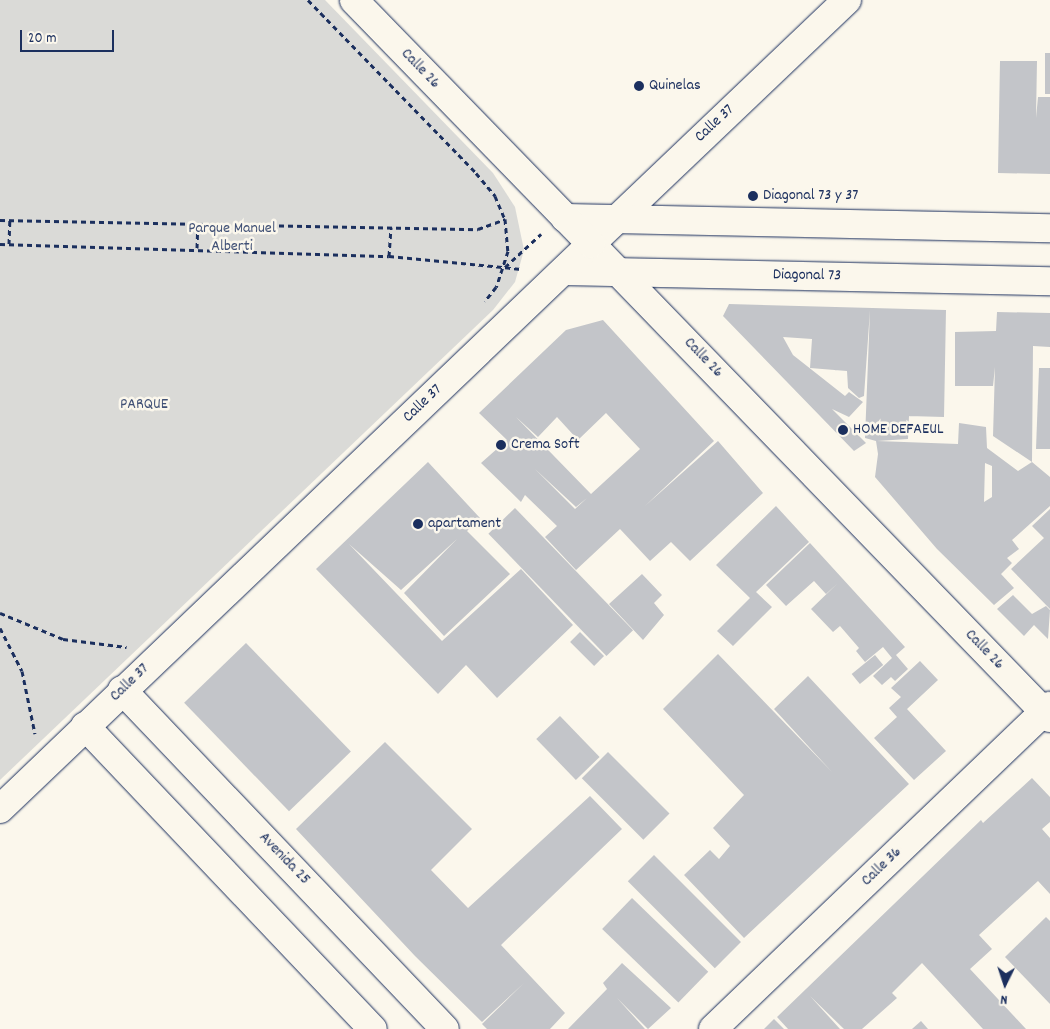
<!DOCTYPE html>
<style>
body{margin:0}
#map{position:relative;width:1050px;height:1029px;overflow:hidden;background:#fbf7ec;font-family:Dekko,sans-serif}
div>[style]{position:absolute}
.green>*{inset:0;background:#dadad7}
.building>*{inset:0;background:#c3c5c9;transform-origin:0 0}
.path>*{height:3px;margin-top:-1.5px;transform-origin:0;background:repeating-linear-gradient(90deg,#1b2f5e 0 5px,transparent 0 9px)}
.roads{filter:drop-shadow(0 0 1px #1b2f5e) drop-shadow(0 0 1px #1b2f5e)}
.street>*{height:28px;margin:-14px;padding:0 14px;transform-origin:14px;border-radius:14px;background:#fbf7ec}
.secondary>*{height:28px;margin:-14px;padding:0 14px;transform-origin:14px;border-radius:14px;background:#fbf7ec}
.dots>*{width:14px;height:14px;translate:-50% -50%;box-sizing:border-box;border:2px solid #fbf7ec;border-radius:50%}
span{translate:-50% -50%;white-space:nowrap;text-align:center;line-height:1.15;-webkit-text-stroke:5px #fbf7ec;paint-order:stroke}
.street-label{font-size:16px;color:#1b2f5e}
.poi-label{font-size:16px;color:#1b2f5e}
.left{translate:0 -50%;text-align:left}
.park-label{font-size:16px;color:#415176}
.north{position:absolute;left:980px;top:959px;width:50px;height:50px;-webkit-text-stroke:4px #fbf7ec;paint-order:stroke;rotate:184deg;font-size:14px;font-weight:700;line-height:20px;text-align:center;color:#1b2f5e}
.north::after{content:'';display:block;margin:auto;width:18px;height:22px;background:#1b2f5e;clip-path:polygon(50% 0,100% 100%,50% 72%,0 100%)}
.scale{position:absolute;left:20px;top:30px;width:94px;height:22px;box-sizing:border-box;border:2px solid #1b2f5e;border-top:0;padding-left:6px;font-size:15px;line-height:18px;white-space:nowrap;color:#1b2f5e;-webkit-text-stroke:4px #fbf7ec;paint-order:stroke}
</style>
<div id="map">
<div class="green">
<i style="clip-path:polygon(0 0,325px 0,493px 173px,515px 207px,524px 250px,515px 282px,493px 310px,0 780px)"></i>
</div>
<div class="building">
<i style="left:1045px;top:53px;width:5px;height:41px"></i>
<i style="clip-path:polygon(1000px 61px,1037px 61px,1036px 118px,1038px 97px,1050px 97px,1050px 174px,998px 173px)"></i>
<i style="clip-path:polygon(evenodd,729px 304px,946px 310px,944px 417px,909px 416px,908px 439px,877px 441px,958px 444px,959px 423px,986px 427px,987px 448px,1018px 471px,1032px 462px,1050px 477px,1050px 506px,1012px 540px,1019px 549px,1007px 558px,1012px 563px,1001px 574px,1014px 588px,994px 605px,937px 549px,875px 477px,878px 454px,876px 441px,865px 438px,870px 310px,864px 396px,859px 398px,848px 388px,847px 371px,810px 368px,812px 339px,783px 337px,793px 355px,845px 396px,849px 392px,863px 402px,849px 417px,832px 409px,866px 443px,854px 451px,723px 316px,729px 304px,985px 463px,992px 466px,992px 497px,984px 502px,985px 463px)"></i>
<i style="clip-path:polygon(997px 312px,1050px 313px,1050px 347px,1033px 346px,1032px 462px,993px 436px,995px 367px,993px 386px,955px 386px,955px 332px,996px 331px)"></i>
<i style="clip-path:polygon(evenodd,603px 320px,714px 441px,645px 506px,718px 441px,763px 493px,690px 561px,671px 542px,650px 561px,620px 529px,576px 570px,545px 537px,557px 526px,525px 495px,521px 502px,481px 463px,507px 440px,479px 413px,566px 330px,603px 320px,606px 413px,640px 449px,591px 494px,516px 417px,538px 437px,557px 417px,578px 440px,606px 413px,603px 320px,535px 469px,576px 507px,587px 498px,575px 509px,535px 469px)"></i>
<i style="clip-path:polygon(1039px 368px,1050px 368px,1050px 449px,1036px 449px)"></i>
<i style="clip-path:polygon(428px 462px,480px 518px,467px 531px,510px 574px,444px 636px,404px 593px,457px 539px,401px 590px,349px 544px,442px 641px,521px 569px,573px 625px,497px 698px,466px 665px,438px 694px,316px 569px)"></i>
<i style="clip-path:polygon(776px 506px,809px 542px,756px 592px,772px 607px,733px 646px,717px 631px,750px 598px,716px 565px)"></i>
<i style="left:515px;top:508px;width:170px;height:37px;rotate:46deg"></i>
<i style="clip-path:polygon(1050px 509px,1050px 609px,1011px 569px,1044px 538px,1032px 526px)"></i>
<i style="clip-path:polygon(810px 543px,905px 647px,896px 655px,908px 669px,895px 681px,891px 677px,882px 685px,873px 676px,892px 658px,883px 647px,865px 662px,856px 651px,859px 648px,840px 626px,833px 632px,811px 609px,838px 583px,826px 594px,814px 581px,786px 606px,766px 585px)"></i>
<i style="clip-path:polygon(642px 574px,662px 595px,654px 603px,664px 615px,643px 640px,609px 604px)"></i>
<i style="clip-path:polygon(1013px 595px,1032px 614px,1046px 606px,1050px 610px,1048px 639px,1034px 625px,1024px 636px,997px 609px)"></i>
<i style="left:580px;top:632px;width:34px;height:14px;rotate:45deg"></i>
<i style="left:246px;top:643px;width:151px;height:86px;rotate:46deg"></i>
<i style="clip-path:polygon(718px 654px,832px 772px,774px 709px,808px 676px,909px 784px,744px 938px,684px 875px,710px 850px,719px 859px,730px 846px,713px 828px,744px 795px,663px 709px)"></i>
<i style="left:875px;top:655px;width:13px;height:30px;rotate:51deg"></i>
<i style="clip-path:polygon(920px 661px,938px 680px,907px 709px,946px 751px,914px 780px,874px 738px,897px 717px,889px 708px,901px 697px,891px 688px)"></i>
<i style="left:560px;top:716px;width:57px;height:33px;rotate:46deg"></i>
<i style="clip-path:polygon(385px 742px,472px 829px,431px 870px,468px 908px,590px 796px,622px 829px,501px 945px,565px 1013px,550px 1029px,487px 1029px,482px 1024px,524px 983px,482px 1022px,415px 956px,296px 829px)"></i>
<i style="left:608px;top:752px;width:87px;height:37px;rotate:45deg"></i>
<i style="clip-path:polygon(1032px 778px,1050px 797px,1050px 822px,1042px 829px,1050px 838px,1050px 894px,1038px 881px,979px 935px,992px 949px,970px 969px,1026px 1029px,983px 1029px,922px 963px,892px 993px,897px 998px,862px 1029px,844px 1029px,810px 996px,840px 1029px,788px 1029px,777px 1017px,981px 820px,983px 823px)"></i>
<i style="left:654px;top:855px;width:123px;height:37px;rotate:45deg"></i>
<i style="left:632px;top:898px;width:106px;height:43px;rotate:44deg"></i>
<i style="clip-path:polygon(1046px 917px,1050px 921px,1050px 1004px,1005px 957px)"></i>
<i style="clip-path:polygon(622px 963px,671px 1008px,648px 1029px,617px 998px,645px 1029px,568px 1029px,607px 989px,603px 983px)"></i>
<i style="clip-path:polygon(774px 1019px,784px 1029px,764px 1029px)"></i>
<i style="clip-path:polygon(921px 1021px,928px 1029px,912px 1029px)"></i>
</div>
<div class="path">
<i style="left:308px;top:0;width:241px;rotate:45.8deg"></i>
<i style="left:476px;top:173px;width:30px;rotate:50deg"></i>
<i style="left:495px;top:196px;width:25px;rotate:67deg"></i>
<i style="left:505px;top:219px;width:32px;rotate:85deg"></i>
<i style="left:508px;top:251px;width:38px;rotate:108deg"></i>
<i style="left:496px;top:287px;width:18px;rotate:128deg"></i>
<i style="left:0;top:220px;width:478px;rotate:1.1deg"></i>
<i style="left:478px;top:229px;width:29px;rotate:-20deg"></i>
<i style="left:0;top:244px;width:389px;rotate:1.8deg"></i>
<i style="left:389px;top:256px;width:133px;rotate:5.6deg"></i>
<i style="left:9px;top:244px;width:24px;rotate:-88deg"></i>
<i style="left:197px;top:248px;width:25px;rotate:-88deg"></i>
<i style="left:389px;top:256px;width:29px;rotate:-86deg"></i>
<i style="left:505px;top:267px;width:49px;rotate:-42.5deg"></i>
<i style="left:0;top:613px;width:68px;rotate:22.4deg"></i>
<i style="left:63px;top:639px;width:64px;rotate:7.1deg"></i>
<i style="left:0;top:628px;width:48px;rotate:62.9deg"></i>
<i style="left:22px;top:671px;width:64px;rotate:78.3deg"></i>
</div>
<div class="roads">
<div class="street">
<i style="left:847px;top:0;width:354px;rotate:136.4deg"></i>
<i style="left:591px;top:244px;width:660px;rotate:45.92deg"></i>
<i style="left:713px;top:1029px;width:467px;rotate:-43.8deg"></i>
</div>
<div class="secondary">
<i style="left:565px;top:218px;width:485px;rotate:1.2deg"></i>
<i style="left:564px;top:271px;width:486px;rotate:1.2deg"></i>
<i style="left:122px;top:690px;width:468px;rotate:46.4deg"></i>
<i style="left:85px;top:726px;width:418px;rotate:46.5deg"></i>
<i style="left:0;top:809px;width:818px;rotate:-43.71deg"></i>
<i style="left:591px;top:244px;width:340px;rotate:-134.2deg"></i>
</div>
</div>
<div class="dots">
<i style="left:639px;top:86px;background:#1b2f5e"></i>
<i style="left:753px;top:196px;background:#1b2f5e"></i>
<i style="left:843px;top:430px;background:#1b2f5e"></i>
<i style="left:501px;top:445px;background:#1b2f5e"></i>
<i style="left:418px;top:524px;background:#1b2f5e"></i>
</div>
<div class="street-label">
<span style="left:420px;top:69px;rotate:46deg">Calle 26</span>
<span style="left:715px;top:124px;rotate:-43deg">Calle 37</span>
<span style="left:807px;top:276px;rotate:1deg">Diagonal 73</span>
<span style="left:703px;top:358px;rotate:46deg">Calle 26</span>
<span style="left:423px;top:404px;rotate:-44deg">Calle 37</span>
<span style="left:984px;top:650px;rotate:46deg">Calle 26</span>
<span style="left:130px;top:683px;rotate:-44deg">Calle 37</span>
<span style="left:284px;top:859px;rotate:46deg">Avenida 25</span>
<span style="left:882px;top:867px;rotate:-44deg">Calle 36</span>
</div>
<div class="poi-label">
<span class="left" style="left:649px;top:86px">Quinelas</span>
<span class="left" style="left:763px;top:196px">Diagonal 73 y 37</span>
<span class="left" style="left:853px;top:430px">HOME DEFAEUL</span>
<span class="left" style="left:511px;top:445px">Crema Soft</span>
<span class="left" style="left:428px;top:524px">apartament</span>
</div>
<div class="park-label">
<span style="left:232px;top:238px">Parque Manuel<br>Alberti</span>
<span style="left:144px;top:405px">PARQUE</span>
</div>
<div class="north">N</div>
<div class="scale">20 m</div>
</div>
